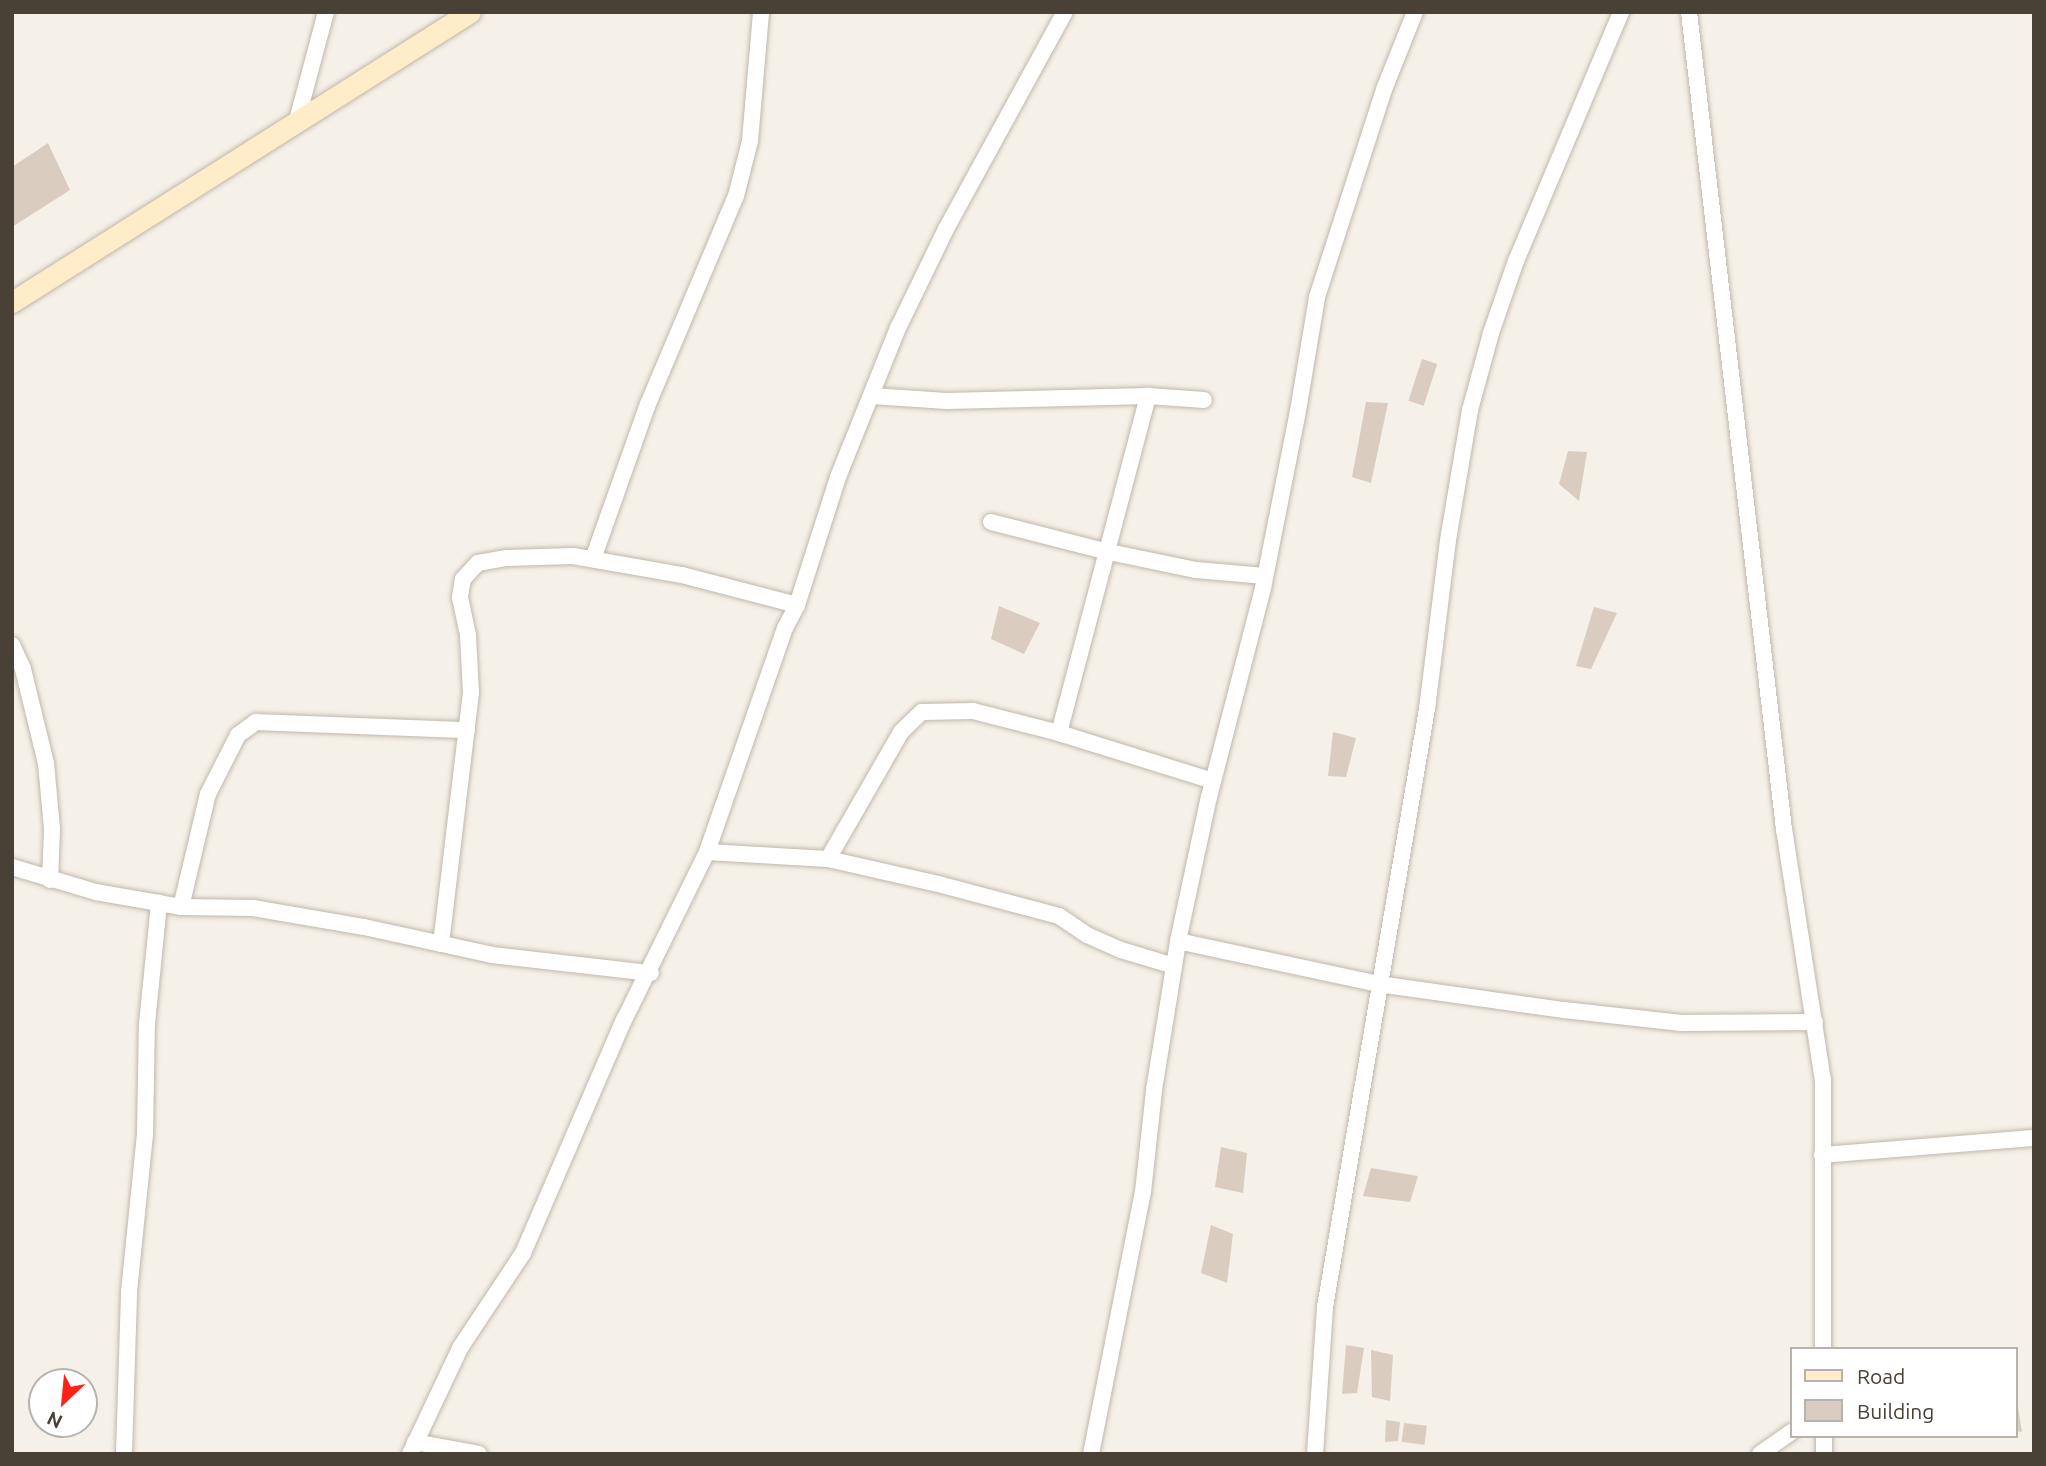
<!DOCTYPE html>
<style>
body{margin:0}
#map{position:relative;width:2046px;height:1466px;overflow:hidden;background:#f5f0e8;font-family:Ubuntu,sans-serif}
div>[style]{position:absolute}
.building>*{inset:0;background:#dacdc0;transform-origin:0 0}
.roads{filter:drop-shadow(0 0 2px #c1b7aa) drop-shadow(0 0 2px #c1b7aa)}
.street>*{height:16px;margin:-8px;padding:0 8px;transform-origin:8px;border-radius:8px;background:#fff}
.secondary>*{height:21px;margin:-10.5px;padding:0 10.5px;transform-origin:10.5px;border-radius:10.5px;background:#ffecc8}
span{translate:-50% -50%;white-space:nowrap;text-align:center;line-height:1.15;-webkit-text-stroke:7px #fff;paint-order:stroke}
.frame{position:absolute;inset:0;border:14px solid #494036;pointer-events:none}
.legend{position:absolute;left:1790px;top:1347px;width:228px;height:91px;box-sizing:border-box;background:#fff;border:2px solid #b6b3af;margin:0;padding:9px 12px;list-style:none;font-size:21px;color:#494036}
.legend li{display:flex;align-items:center;gap:14px;height:35px}
.legend b{width:35px;border:2px solid #b6b3af}
.north{position:absolute;left:28px;top:1368px;width:70px;height:70px;box-sizing:border-box;background:#fff;border:2px solid #b6b3af;border-radius:50%;rotate:206deg;font-size:19px;font-weight:700;line-height:28px;text-align:center;color:#494036}
.north::after{content:'';display:block;margin:auto;width:24px;height:32px;background:#ff2215;clip-path:polygon(50% 0,100% 100%,50% 72%,0 100%)}
</style>
<div id="map">
<div class="building">
<i style="clip-path:polygon(48px 143px,70px 190px,12px 227px,12px 167px)"></i>
<i style="left:1422px;top:359px;width:16px;height:44px;rotate:18deg"></i>
<i style="clip-path:polygon(1366px 402px,1388px 403px,1371px 483px,1352px 477px)"></i>
<i style="clip-path:polygon(1568px 451px,1587px 452px,1579px 501px,1559px 484px)"></i>
<i style="clip-path:polygon(999px 606px,1040px 623px,1024px 654px,991px 639px)"></i>
<i style="clip-path:polygon(1594px 607px,1617px 613px,1591px 669px,1576px 666px)"></i>
<i style="clip-path:polygon(1333px 732px,1356px 738px,1346px 777px,1328px 776px)"></i>
<i style="clip-path:polygon(1221px 1147px,1247px 1153px,1243px 1193px,1215px 1187px)"></i>
<i style="clip-path:polygon(1371px 1168px,1418px 1176px,1410px 1202px,1363px 1196px)"></i>
<i style="clip-path:polygon(1211px 1225px,1233px 1234px,1227px 1283px,1201px 1273px)"></i>
<i style="clip-path:polygon(1346px 1345px,1364px 1348px,1357px 1393px,1342px 1394px)"></i>
<i style="clip-path:polygon(1371px 1350px,1393px 1355px,1390px 1401px,1372px 1397px)"></i>
<i style="clip-path:polygon(2016px 1407px,2018px 1407px,2022px 1432px,2016px 1431px)"></i>
<i style="clip-path:polygon(1386px 1420px,1400px 1422px,1398px 1441px,1385px 1442px)"></i>
<i style="left:1404px;top:1423px;width:23px;height:19px;rotate:7deg"></i>
</div>
<div class="roads">
<div class="street">
<i style="left:1689px;top:12px;width:823px;rotate:83.37deg"></i>
<i style="left:1784px;top:829px;width:254px;rotate:81.2deg"></i>
<i style="left:1823px;top:1080px;width:269px;rotate:90deg"></i>
<i style="left:296px;top:124px;width:116px;rotate:-75deg"></i>
<i style="left:872px;top:396px;width:75px;rotate:3.8deg"></i>
<i style="left:947px;top:401px;width:201px;rotate:-1.4deg"></i>
<i style="left:1148px;top:396px;width:56px;rotate:4.1deg"></i>
<i style="left:991px;top:522px;width:122px;rotate:14.3deg"></i>
<i style="left:1109px;top:552px;width:89px;rotate:11.7deg"></i>
<i style="left:1196px;top:570px;width:69px;rotate:5deg"></i>
<i style="left:593px;top:559px;width:164px;rotate:-70.5deg"></i>
<i style="left:648px;top:404px;width:226px;rotate:-67.1deg"></i>
<i style="left:736px;top:196px;width:57px;rotate:-75.7deg"></i>
<i style="left:750px;top:141px;width:129px;rotate:-85.1deg"></i>
<i style="left:12px;top:645px;width:26px;rotate:65deg"></i>
<i style="left:23px;top:669px;width:97px;rotate:76.3deg"></i>
<i style="left:46px;top:763px;width:66px;rotate:84.8deg"></i>
<i style="left:52px;top:829px;width:51px;rotate:92.2deg"></i>
<i style="left:1059px;top:733px;width:349px;rotate:-75.2deg"></i>
<i style="left:707px;top:852px;width:121px;rotate:3.3deg"></i>
<i style="left:828px;top:859px;width:117px;rotate:12.8deg"></i>
<i style="left:942px;top:885px;width:121px;rotate:14.8deg"></i>
<i style="left:1059px;top:916px;width:34px;rotate:34deg"></i>
<i style="left:1087px;top:935px;width:37px;rotate:24deg"></i>
<i style="left:1121px;top:950px;width:55px;rotate:16.8deg"></i>
<i style="left:828px;top:859px;width:146px;rotate:-60.1deg"></i>
<i style="left:901px;top:732px;width:29px;rotate:-44deg"></i>
<i style="left:922px;top:712px;width:51px;rotate:-1.1deg"></i>
<i style="left:973px;top:711px;width:89px;rotate:14.3deg"></i>
<i style="left:1059px;top:733px;width:161px;rotate:17.3deg"></i>
<i style="left:12px;top:867px;width:88px;rotate:16.6deg"></i>
<i style="left:96px;top:892px;width:86px;rotate:10deg"></i>
<i style="left:181px;top:907px;width:72px;rotate:0.8deg"></i>
<i style="left:253px;top:908px;width:113px;rotate:9.7deg"></i>
<i style="left:364px;top:927px;width:131px;rotate:12.3deg"></i>
<i style="left:492px;top:955px;width:160px;rotate:6.5deg"></i>
<i style="left:181px;top:907px;width:116px;rotate:-76.6deg"></i>
<i style="left:208px;top:794px;width:66px;rotate:-63deg"></i>
<i style="left:238px;top:735px;width:22px;rotate:-36deg"></i>
<i style="left:256px;top:722px;width:211px;rotate:2.2deg"></i>
<i style="left:1178px;top:941px;width:205px;rotate:12.1deg"></i>
<i style="left:1378px;top:984px;width:188px;rotate:8deg"></i>
<i style="left:1564px;top:1010px;width:118px;rotate:6.3deg"></i>
<i style="left:1681px;top:1023px;width:134px;rotate:-0.4deg"></i>
<i style="left:441px;top:944px;width:253px;rotate:-83.2deg"></i>
<i style="left:471px;top:693px;width:58px;rotate:-93deg"></i>
<i style="left:468px;top:635px;width:39px;rotate:-102deg"></i>
<i style="left:460px;top:597px;width:18px;rotate:-81deg"></i>
<i style="left:463px;top:579px;width:22px;rotate:-47deg"></i>
<i style="left:478px;top:563px;width:29px;rotate:-10deg"></i>
<i style="left:507px;top:558px;width:66px;rotate:-1.7deg"></i>
<i style="left:573px;top:556px;width:111px;rotate:9.9deg"></i>
<i style="left:682px;top:575px;width:119px;rotate:14.6deg"></i>
<i style="left:1822px;top:1155px;width:213px;rotate:-4.6deg"></i>
<i style="left:1824px;top:1436px;width:18px;rotate:90deg"></i>
<i style="left:415px;top:1442px;width:65px;rotate:10.6deg"></i>
<i style="left:124px;top:1454px;width:162px;rotate:-88.2deg"></i>
<i style="left:129px;top:1292px;width:159px;rotate:-84.2deg"></i>
<i style="left:145px;top:1134px;width:110px;rotate:-89deg"></i>
<i style="left:147px;top:1024px;width:122px;rotate:-84.3deg"></i>
<i style="left:410px;top:1454px;width:117px;rotate:-64.7deg"></i>
<i style="left:460px;top:1348px;width:114px;rotate:-56.4deg"></i>
<i style="left:523px;top:1253px;width:254px;rotate:-66.6deg"></i>
<i style="left:624px;top:1020px;width:187px;rotate:-63.7deg"></i>
<i style="left:707px;top:852px;width:237px;rotate:-70.8deg"></i>
<i style="left:785px;top:628px;width:26px;rotate:-62deg"></i>
<i style="left:797px;top:605px;width:134px;rotate:-72.2deg"></i>
<i style="left:838px;top:477px;width:161px;rotate:-68.1deg"></i>
<i style="left:898px;top:328px;width:110px;rotate:-64.1deg"></i>
<i style="left:946px;top:229px;width:247px;rotate:-61.3deg"></i>
<i style="left:1091px;top:1454px;width:267px;rotate:-78.8deg"></i>
<i style="left:1143px;top:1192px;width:103px;rotate:-83.8deg"></i>
<i style="left:1154px;top:1090px;width:151px;rotate:-80.8deg"></i>
<i style="left:1178px;top:941px;width:147px;rotate:-77.9deg"></i>
<i style="left:1209px;top:797px;width:216px;rotate:-75.5deg"></i>
<i style="left:1263px;top:588px;width:180px;rotate:-78.8deg"></i>
<i style="left:1298px;top:411px;width:116px;rotate:-80.5deg"></i>
<i style="left:1317px;top:297px;width:221px;rotate:-72.1deg"></i>
<i style="left:1385px;top:87px;width:81px;rotate:-68.2deg"></i>
<i style="left:1315px;top:1454px;width:147px;rotate:-86.1deg"></i>
<i style="left:1325px;top:1307px;width:607px;rotate:-80.32deg"></i>
<i style="left:1427px;top:709px;width:170px;rotate:-82.9deg"></i>
<i style="left:1448px;top:540px;width:132px;rotate:-80.4deg"></i>
<i style="left:1470px;top:410px;width:80px;rotate:-74.7deg"></i>
<i style="left:1491px;top:333px;width:76px;rotate:-70.9deg"></i>
<i style="left:1516px;top:261px;width:270px;rotate:-67.1deg"></i>
<i style="left:1760px;top:1454px;width:39px;rotate:-35deg"></i>
</div>
<div class="secondary">
<i style="left:12px;top:302px;width:542px;rotate:-32.34deg"></i>
</div>
</div>
<div class="frame"></div>
<ul class="legend">
<li><b style="height:9px;background:#ffecc8"></b>Road</li>
<li><b style="height:19px;background:#dacdc0"></b>Building</li>
</ul>
<div class="north">N</div>
</div>
